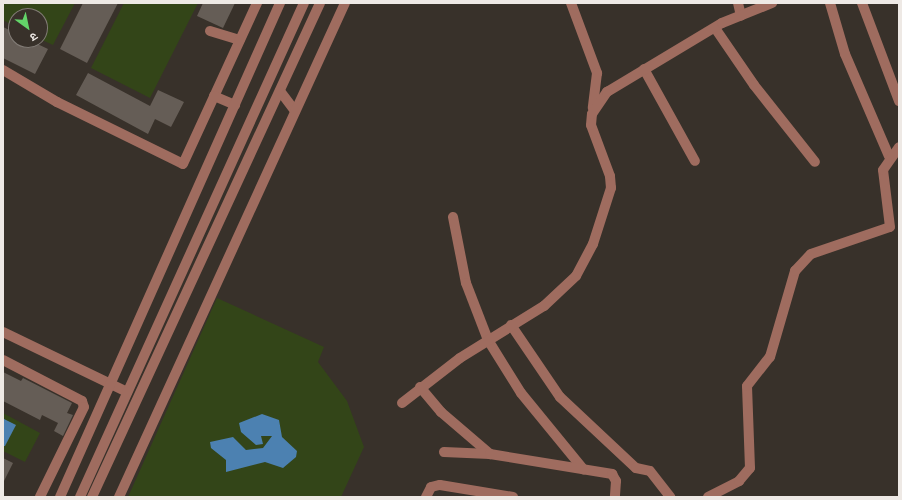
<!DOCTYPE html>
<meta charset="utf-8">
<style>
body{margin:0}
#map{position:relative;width:902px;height:500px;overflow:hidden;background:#38312a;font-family:"Times New Roman","Noto Sans Devanagari",serif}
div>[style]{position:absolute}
.green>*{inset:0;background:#334518}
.water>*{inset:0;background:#4c81b1}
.building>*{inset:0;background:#655d56}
.minor>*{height:10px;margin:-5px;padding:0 5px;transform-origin:5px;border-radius:5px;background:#9f6c5f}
span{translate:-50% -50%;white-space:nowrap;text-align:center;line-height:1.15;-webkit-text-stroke:3px #38312a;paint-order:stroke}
.frame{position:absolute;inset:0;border:4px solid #eee9e5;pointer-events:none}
.north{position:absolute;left:8px;top:8px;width:40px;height:40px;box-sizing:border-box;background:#38312a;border:1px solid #817b75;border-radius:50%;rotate:147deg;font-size:11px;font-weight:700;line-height:16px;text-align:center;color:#eee9e5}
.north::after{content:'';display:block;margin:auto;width:14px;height:18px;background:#63d469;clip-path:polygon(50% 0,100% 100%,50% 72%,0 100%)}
</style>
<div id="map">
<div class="green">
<i style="clip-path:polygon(3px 3px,75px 3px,53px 45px,40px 39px,40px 16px,16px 16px,16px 27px,3px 20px)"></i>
<i style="clip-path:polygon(124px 3px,198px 3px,150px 98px,91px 68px)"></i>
<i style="clip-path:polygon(217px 298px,324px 347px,318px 362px,347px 401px,364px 447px,341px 497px,128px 497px)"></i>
<i style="clip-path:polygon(3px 413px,40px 433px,25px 462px,3px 451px)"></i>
</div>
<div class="water">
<i style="clip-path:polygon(262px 414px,279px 420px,282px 437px,297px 451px,296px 457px,283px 468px,265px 462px,226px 472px,226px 460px,211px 448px,210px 442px,233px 437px,246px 450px,263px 448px,272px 436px,261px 436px,263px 444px,256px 445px,241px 432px,239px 423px)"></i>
<i style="clip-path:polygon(4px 419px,16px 425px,5px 446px,3px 446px)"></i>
</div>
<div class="building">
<i style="clip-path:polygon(83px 3px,118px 3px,87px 63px,60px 49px)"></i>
<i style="clip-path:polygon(203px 3px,235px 3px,223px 28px,197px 16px)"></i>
<i style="clip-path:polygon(3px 27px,16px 33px,16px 40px,29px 40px,48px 49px,35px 74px,3px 58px)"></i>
<i style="clip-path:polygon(88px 73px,150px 106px,158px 90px,184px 102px,171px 127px,155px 119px,148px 134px,76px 95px)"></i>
<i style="clip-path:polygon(3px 372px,21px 381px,23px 378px,72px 403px,67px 413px,73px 415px,63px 436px,54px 431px,58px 423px,42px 415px,40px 420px,3px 401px)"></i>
<i style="clip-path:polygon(3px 458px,13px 463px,3px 483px)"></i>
</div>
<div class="minor">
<i style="left:571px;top:3px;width:75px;rotate:69.6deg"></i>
<i style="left:597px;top:73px;width:35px;rotate:97deg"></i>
<i style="left:738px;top:3px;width:13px;rotate:77deg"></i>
<i style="left:830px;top:3px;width:53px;rotate:73.6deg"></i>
<i style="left:845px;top:54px;width:111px;rotate:66.7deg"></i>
<i style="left:862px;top:3px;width:105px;rotate:69.3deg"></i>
<i style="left:715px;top:28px;width:69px;rotate:55.6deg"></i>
<i style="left:754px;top:85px;width:98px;rotate:51.6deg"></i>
<i style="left:210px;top:31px;width:31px;rotate:17deg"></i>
<i style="left:644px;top:69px;width:105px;rotate:61deg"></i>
<i style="left:3px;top:70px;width:63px;rotate:30.7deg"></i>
<i style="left:57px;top:102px;width:140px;rotate:26.2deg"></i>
<i style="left:183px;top:164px;width:177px;rotate:-65.3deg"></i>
<i style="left:280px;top:91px;width:25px;rotate:53deg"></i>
<i style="left:214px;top:96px;width:23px;rotate:23deg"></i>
<i style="left:453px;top:217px;width:67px;rotate:78.9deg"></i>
<i style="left:466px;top:283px;width:61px;rotate:68.9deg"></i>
<i style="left:488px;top:340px;width:62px;rotate:58.1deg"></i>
<i style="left:521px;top:393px;width:99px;rotate:50.7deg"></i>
<i style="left:511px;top:325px;width:87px;rotate:55.8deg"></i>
<i style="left:560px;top:397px;width:104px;rotate:43.1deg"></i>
<i style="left:636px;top:468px;width:14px;rotate:12deg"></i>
<i style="left:650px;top:471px;width:33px;rotate:52deg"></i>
<i style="left:3px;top:332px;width:138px;rotate:25.8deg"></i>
<i style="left:3px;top:360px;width:89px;rotate:27.4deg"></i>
<i style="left:82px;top:401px;width:6px;rotate:72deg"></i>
<i style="left:84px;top:407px;width:100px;rotate:116.1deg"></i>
<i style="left:420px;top:387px;width:33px;rotate:50deg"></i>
<i style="left:441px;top:412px;width:65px;rotate:40.6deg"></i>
<i style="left:402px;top:403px;width:73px;rotate:-37.8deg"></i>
<i style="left:460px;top:358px;width:99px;rotate:-31.8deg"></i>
<i style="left:544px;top:306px;width:44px;rotate:-43.2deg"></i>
<i style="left:576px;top:276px;width:36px;rotate:-62deg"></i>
<i style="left:593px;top:244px;width:59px;rotate:-72.2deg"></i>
<i style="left:611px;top:188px;width:12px;rotate:-95deg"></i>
<i style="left:610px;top:176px;width:54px;rotate:-110.4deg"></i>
<i style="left:591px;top:125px;width:11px;rotate:-85deg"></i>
<i style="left:592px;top:114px;width:27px;rotate:-56deg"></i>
<i style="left:607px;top:92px;width:134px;rotate:-31deg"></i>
<i style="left:722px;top:23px;width:54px;rotate:-21.8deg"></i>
<i style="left:444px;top:452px;width:46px;rotate:2.5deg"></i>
<i style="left:490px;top:454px;width:124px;rotate:9.3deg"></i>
<i style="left:612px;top:474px;width:8px;rotate:60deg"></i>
<i style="left:616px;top:481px;width:16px;rotate:94deg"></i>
<i style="left:60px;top:497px;width:541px;rotate:-65.99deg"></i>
<i style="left:80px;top:497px;width:542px;rotate:-65.61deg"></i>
<i style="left:92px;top:497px;width:544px;rotate:-65.22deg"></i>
<i style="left:119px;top:497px;width:543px;rotate:-65.42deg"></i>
<i style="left:426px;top:497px;width:11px;rotate:-63deg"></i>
<i style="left:431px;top:487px;width:9px;rotate:-13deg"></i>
<i style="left:440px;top:485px;width:74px;rotate:9.3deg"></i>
<i style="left:708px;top:497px;width:35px;rotate:-27deg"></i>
<i style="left:739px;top:481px;width:17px;rotate:-50deg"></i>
<i style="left:750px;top:468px;width:82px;rotate:-92.1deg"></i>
<i style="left:747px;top:386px;width:37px;rotate:-52deg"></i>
<i style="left:770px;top:357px;width:90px;rotate:-73.8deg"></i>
<i style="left:795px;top:271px;width:23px;rotate:-47deg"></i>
<i style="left:811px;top:254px;width:83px;rotate:-18.9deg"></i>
<i style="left:890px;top:227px;width:57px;rotate:-97deg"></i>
<i style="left:883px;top:170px;width:28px;rotate:-55deg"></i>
</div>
<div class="frame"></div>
<div class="north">उ</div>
</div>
